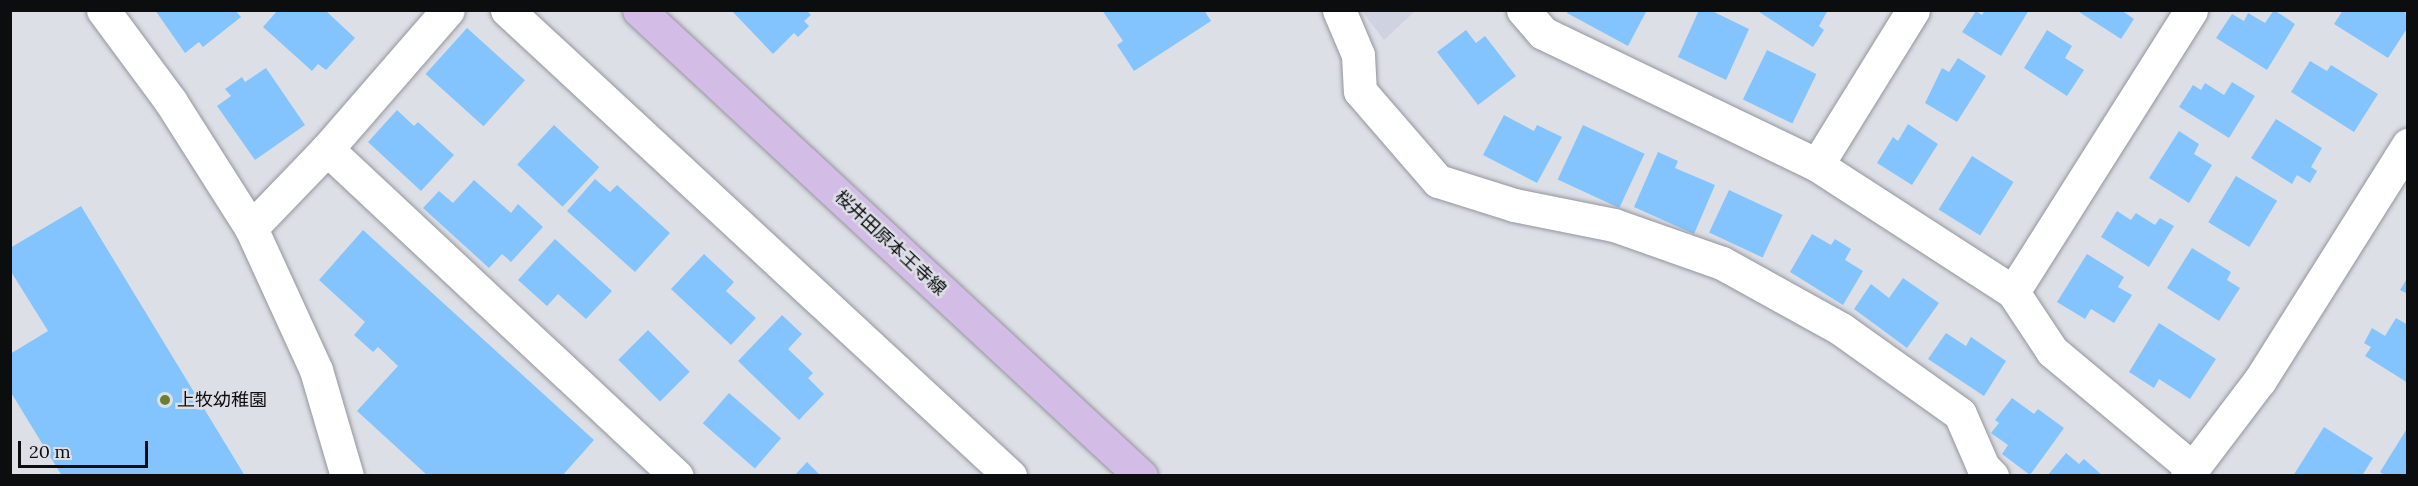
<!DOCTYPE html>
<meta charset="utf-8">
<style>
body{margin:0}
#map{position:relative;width:2418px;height:486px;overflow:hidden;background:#dddfe7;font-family:Lora,"Noto Sans JP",serif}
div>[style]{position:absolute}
.built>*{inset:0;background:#cfd2e1}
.building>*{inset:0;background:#83c4ff;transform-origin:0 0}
.roads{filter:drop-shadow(0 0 2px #93959c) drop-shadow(0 0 2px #93959c)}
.minor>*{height:33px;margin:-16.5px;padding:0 16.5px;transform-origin:16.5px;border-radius:16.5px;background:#fff}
.tertiary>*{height:33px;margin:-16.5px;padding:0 16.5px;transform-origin:16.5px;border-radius:16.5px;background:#fff}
.primary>*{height:33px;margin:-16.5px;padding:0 16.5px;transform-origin:16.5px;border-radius:16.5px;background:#d3bce5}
.dots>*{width:16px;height:16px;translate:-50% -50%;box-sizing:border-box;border:3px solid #dddfe7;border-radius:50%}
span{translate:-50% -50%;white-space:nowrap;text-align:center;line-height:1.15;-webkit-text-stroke:5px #dddfe7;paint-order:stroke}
.street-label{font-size:18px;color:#0c0d0f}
.poi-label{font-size:18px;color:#0c0d0f}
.left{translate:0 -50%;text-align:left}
.frame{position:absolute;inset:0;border:12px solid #0c0d0f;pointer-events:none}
.scale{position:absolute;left:18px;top:441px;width:130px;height:27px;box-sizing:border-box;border:3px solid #0c0d0f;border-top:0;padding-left:8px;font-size:18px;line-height:21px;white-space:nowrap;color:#0c0d0f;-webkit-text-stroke:4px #dddfe7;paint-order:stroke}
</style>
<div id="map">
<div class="built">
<i style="clip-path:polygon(1362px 11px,1415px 11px,1384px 40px)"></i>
</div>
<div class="building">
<i style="clip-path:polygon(155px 10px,235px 10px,241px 17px,203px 47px,199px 42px,185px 53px)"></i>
<i style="clip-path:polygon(278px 10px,325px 10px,355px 38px,326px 70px,318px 64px,312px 71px,263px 27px)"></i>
<i style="clip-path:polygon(731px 10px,806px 10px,811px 15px,804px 21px,809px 26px,798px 37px,794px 33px,773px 54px)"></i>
<i style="clip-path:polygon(1102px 10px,1204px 10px,1211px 21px,1134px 71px,1117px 45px,1123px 41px)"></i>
<i style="clip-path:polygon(1568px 10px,1647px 10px,1628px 46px,1567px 13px)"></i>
<i style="clip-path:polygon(1699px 10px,1710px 10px,1749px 29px,1726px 80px,1678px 57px)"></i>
<i style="clip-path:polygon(1756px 10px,1828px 10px,1819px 26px,1824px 30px,1813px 47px)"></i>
<i style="clip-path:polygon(1985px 10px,2029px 10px,2001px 56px,1962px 32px,1976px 11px,1982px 15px)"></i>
<i style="clip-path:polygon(2076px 10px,2121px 10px,2134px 19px,2121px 39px)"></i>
<i style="clip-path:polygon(2274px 10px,2295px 24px,2267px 70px,2216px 38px,2232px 14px,2244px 21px,2248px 13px,2265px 23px)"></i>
<i style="clip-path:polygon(2343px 10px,2405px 10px,2408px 27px,2388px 58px,2334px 24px)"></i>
<i style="left:467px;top:28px;width:78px;height:62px;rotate:42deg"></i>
<i style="clip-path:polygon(1466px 30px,1476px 43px,1485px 36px,1516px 76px,1478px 105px,1437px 52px)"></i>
<i style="clip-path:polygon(2047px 30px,2072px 46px,2065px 58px,2084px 70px,2067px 96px,2024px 68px)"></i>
<i style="left:1767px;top:50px;width:55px;height:55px;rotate:26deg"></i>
<i style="clip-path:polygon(1958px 58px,1986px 76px,1957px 122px,1925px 103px,1942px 68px,1949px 72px)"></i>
<i style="clip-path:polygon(2310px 61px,2327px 71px,2331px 65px,2378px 94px,2354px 132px,2291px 92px)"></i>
<i style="clip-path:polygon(266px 68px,305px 125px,255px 160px,217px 106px,231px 96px,225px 89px,242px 77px,245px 82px)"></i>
<i style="clip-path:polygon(2232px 82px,2255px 96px,2229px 138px,2179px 107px,2193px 85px,2201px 90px,2205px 83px,2224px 95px)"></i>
<i style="clip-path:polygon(397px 110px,414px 126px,418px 122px,454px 155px,421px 191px,368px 142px)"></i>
<i style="clip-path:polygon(1504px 115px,1534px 131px,1537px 125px,1562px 137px,1537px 183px,1483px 155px)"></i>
<i style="clip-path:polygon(2276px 119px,2322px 148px,2311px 167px,2317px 171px,2310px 183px,2297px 175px,2292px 184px,2251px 158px)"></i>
<i style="clip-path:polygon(1908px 124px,1938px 144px,1912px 185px,1877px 163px,1893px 137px,1898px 141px)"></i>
<i style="left:554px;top:125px;width:62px;height:54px;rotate:43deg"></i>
<i style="left:1583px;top:125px;width:68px;height:60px;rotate:25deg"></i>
<i style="clip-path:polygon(2179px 131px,2199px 144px,2194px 154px,2212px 165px,2189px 203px,2149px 178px)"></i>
<i style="clip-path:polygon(1658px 152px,1678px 161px,1675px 168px,1715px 185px,1694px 234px,1634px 207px)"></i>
<i style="left:1972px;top:156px;width:49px;height:63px;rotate:32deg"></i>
<i style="left:2236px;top:176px;width:48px;height:54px;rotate:31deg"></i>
<i style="clip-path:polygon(595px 179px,610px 192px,617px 185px,670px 233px,635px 272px,567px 211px)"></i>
<i style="clip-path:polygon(474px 180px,511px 213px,518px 204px,543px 227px,511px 262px,502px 254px,489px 268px,423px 208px,439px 191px,453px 203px)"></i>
<i style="left:1729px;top:190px;width:59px;height:47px;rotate:25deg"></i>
<i style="clip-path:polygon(81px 206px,245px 476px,62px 476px,10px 391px,10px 354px,48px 331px,10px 270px,10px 248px)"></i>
<i style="clip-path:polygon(2117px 211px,2131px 220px,2136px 213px,2155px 225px,2160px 218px,2174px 226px,2149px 267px,2101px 237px)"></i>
<i style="clip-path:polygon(363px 230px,594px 440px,562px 476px,428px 476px,357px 411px,398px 366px,378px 347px,373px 352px,354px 335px,365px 322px,319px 280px)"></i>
<i style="clip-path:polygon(1812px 234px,1831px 245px,1835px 239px,1851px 249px,1845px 260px,1863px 271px,1843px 305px,1790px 272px)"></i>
<i style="clip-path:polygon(555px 239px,612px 291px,586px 319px,558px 294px,547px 306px,518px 280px)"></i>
<i style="clip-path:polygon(2192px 248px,2231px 272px,2227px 280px,2240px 288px,2219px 321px,2167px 288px)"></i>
<i style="clip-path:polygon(704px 254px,734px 282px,726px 291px,756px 318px,731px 345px,671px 289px)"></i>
<i style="clip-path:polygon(2087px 254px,2124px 277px,2118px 287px,2132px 295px,2114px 323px,2091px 309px,2085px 319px,2057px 302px)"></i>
<i style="clip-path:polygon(2408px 277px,2408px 294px,2400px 290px)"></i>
<i style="clip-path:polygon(1903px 278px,1939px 303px,1907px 348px,1854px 309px,1871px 284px,1889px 298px)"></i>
<i style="clip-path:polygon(782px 315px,802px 334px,788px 349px,813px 373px,808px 378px,824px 394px,799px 420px,738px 361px)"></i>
<i style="clip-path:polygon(2396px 318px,2408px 325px,2408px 383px,2365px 356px,2371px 347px,2364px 343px,2372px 328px,2385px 336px)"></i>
<i style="clip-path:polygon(2159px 323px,2216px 359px,2190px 399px,2159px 379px,2154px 388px,2129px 372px)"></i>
<i style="left:648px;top:330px;width:59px;height:42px;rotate:45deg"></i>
<i style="clip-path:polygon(1946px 333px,1966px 346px,1971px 337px,2006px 361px,1984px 396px,1928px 359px)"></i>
<i style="left:729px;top:393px;width:69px;height:40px;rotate:41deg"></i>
<i style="clip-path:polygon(2012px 398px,2034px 414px,2038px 409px,2064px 428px,2030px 475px,2002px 454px,2008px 445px,1991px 433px,1999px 423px,1995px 420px)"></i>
<i style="clip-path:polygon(2324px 427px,2373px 458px,2362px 476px,2293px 476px)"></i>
<i style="clip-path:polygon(2408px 427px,2408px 476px,2385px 476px,2380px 472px)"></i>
<i style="clip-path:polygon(2066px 453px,2079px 464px,2084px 459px,2103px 476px,2047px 476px)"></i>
<i style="clip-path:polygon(807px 462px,821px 476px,794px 476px)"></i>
</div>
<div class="roads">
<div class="minor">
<i style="left:103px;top:10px;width:114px;rotate:53.5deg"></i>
<i style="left:171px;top:102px;width:149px;rotate:57.6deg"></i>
<i style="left:251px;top:228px;width:156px;rotate:65.4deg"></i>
<i style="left:316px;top:370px;width:110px;rotate:73.7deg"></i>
<i style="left:507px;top:10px;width:686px;rotate:42.81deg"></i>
<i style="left:1339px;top:10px;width:49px;rotate:67.1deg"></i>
<i style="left:1358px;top:55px;width:36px;rotate:87deg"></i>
<i style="left:1360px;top:91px;width:119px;rotate:49.1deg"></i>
<i style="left:1438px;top:181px;width:80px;rotate:17.5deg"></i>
<i style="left:1514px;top:205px;width:102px;rotate:11.3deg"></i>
<i style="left:1614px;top:225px;width:114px;rotate:19.4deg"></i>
<i style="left:1722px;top:263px;width:136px;rotate:29deg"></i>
<i style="left:1841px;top:329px;width:146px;rotate:35.5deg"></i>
<i style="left:1960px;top:414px;width:58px;rotate:66.5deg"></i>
<i style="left:1983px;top:467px;width:13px;rotate:45deg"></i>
<i style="left:1523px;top:10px;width:30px;rotate:49deg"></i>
<i style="left:1543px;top:33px;width:304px;rotate:25.7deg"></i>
<i style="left:1817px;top:165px;width:234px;rotate:32.9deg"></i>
<i style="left:2013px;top:292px;width:71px;rotate:56.5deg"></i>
<i style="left:2052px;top:351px;width:184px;rotate:39.9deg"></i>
<i style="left:327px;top:149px;width:479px;rotate:43.1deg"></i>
<i style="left:1817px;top:165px;width:182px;rotate:-58.2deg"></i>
<i style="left:251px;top:228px;width:110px;rotate:-46.1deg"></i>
<i style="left:327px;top:149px;width:184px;rotate:-49deg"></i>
<i style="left:2013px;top:292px;width:333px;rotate:-57.7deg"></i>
</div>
<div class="tertiary">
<i style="left:2187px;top:476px;width:121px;rotate:-52.8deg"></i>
<i style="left:2260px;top:380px;width:278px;rotate:-57.8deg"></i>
</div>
<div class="primary">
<i style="left:639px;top:10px;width:685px;rotate:42.87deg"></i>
</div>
</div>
<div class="dots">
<i style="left:165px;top:400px;background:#6b7f2f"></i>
</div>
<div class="street-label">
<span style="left:890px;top:243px;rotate:43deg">桜井田原本王寺線</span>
</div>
<div class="poi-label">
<span class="left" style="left:177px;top:400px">上牧幼稚園</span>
</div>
<div class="frame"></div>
<div class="scale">20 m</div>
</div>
